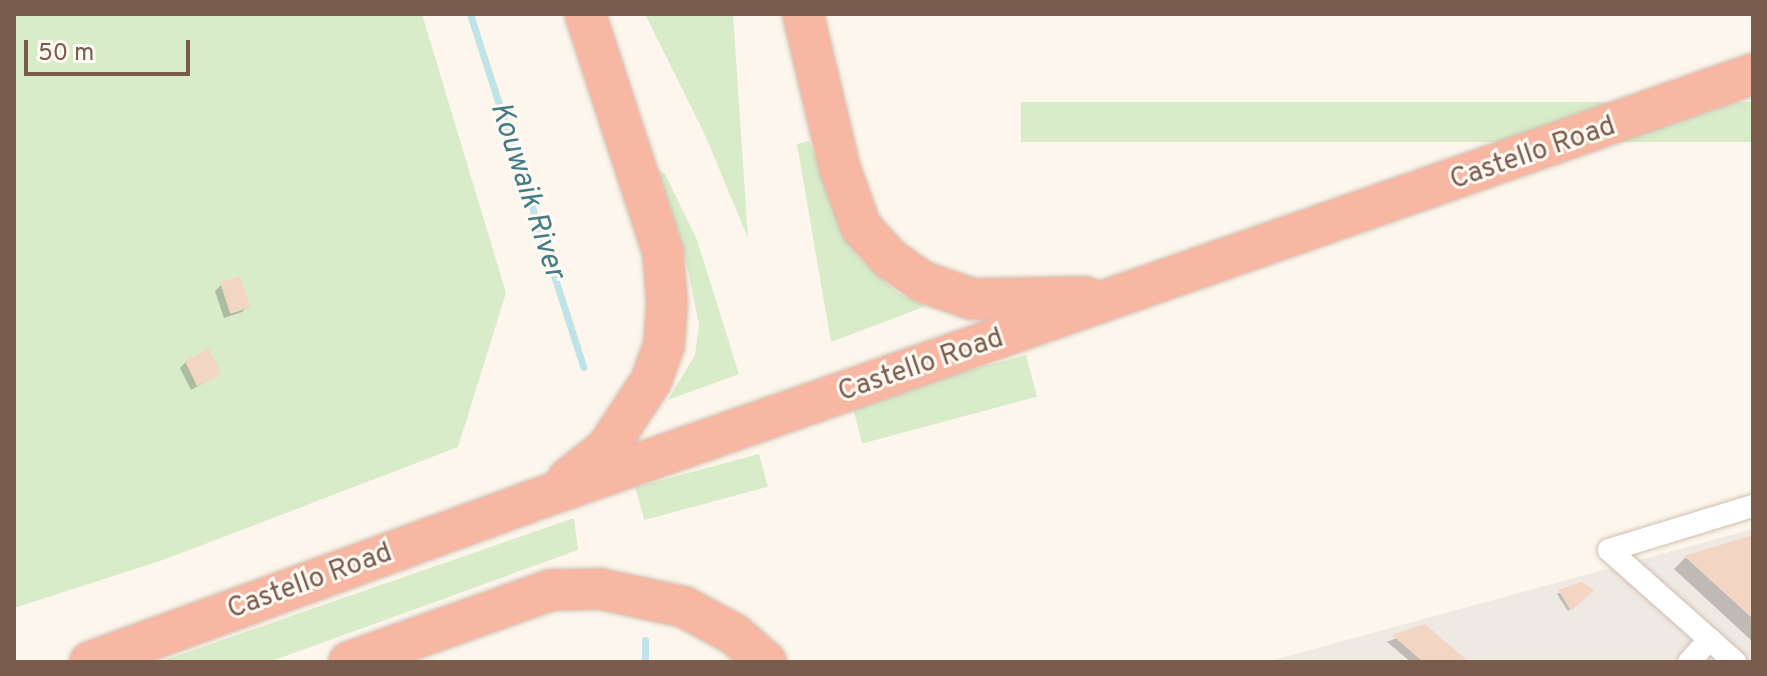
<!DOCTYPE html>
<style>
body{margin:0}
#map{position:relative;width:1767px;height:676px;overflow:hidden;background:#fdf6ec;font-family:Overpass,sans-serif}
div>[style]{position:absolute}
.industrial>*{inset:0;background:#efe9e4}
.green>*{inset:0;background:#d8ecc9;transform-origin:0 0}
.shadow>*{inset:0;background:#0003}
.stream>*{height:7px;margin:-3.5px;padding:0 3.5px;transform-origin:3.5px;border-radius:3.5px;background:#bfe3e8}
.building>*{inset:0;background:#f3d5c3;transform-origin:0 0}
.roads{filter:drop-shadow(0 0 2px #d1beb0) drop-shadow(0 0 2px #d1beb0)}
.street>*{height:22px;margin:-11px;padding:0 11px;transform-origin:11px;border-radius:11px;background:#fff}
.highway>*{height:40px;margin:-20px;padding:0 20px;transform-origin:20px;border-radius:20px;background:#f7b7a3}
span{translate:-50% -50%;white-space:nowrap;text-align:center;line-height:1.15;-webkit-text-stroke:6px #fffaf3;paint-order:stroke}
.street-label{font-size:28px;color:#7a5c4d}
.water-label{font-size:30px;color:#437c86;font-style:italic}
.frame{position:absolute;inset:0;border:16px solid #7a5c4d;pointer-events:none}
.scale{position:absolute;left:24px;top:40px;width:166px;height:36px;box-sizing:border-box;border:4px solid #7a5c4d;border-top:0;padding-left:10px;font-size:24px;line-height:28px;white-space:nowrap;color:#7a5c4d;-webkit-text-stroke:6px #fffaf3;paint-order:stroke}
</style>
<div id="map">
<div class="industrial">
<i style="clip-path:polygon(1753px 529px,1753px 662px,1266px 662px)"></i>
</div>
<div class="green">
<i style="clip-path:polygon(14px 14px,422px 14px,506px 293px,458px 447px,166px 559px,14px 608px)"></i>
<i style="clip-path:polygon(645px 14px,733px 14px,748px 238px,705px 135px)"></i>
<i style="left:1753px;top:102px;width:40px;height:732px;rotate:90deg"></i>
<i style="clip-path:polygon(809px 141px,858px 257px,898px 293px,926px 306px,831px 342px,797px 144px)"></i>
<i style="clip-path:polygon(657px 170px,665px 174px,697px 240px,739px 374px,668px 400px,695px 355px,699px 325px,685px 256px)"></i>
<i style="left:1026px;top:355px;width:43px;height:181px;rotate:75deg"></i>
<i style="left:759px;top:454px;width:34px;height:128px;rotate:75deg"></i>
<i style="clip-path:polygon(574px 518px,578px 550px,269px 662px,159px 662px)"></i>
</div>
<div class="shadow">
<i style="clip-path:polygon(221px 285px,248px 306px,242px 312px,224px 318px,215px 291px)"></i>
<i style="clip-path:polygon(186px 362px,219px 374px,191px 390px,180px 368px)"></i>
<i style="clip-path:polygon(1753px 537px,1753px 642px,1674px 569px,1685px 558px)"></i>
<i style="clip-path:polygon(1581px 584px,1591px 591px,1568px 611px,1557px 594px)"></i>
<i style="clip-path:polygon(1425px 626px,1466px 662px,1411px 662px,1387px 642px)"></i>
</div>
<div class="stream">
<i style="left:470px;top:14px;width:371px;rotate:72.2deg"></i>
<i style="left:645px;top:662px;width:22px;rotate:-90deg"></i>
</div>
<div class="building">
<i style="left:240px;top:276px;width:33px;height:21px;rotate:72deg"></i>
<i style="left:209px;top:349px;width:28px;height:27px;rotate:64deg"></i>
<i style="clip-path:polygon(1753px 535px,1753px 619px,1684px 556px)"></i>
<i style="clip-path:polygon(1581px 582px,1594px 590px,1571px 611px,1558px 590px)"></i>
<i style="clip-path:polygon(1425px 624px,1469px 662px,1423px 662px,1392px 635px)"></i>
</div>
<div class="roads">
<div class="street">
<i style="left:1609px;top:550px;width:169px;rotate:41.6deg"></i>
<i style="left:1609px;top:550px;width:151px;rotate:-17deg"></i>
<i style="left:1689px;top:662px;width:31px;rotate:-48deg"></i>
</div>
<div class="highway">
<i style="left:803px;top:14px;width:159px;rotate:76.6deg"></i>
<i style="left:840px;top:169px;width:62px;rotate:70.1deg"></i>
<i style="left:861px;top:227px;width:43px;rotate:47.8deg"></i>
<i style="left:890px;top:259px;width:40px;rotate:34.9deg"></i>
<i style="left:923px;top:282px;width:52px;rotate:19.1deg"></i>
<i style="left:972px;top:299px;width:114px;rotate:-1deg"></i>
<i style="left:568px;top:479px;width:50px;rotate:-38.5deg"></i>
<i style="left:607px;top:448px;width:80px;rotate:-56.7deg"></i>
<i style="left:651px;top:381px;width:38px;rotate:-70deg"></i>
<i style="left:664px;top:345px;width:42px;rotate:-85.9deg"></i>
<i style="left:667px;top:303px;width:51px;rotate:-94.5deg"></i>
<i style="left:663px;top:252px;width:250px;rotate:-108.1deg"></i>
<i style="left:90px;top:662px;width:464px;rotate:-20deg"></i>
<i style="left:526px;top:503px;width:1300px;rotate:-19.27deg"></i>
<i style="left:349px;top:662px;width:214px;rotate:-19.6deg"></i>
<i style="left:551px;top:590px;width:49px;rotate:-1.2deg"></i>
<i style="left:600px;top:589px;width:86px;rotate:12.1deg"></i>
<i style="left:684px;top:607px;width:57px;rotate:28.4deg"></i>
<i style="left:734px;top:634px;width:43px;rotate:41.2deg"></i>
</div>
</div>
<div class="street-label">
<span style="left:1533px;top:154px;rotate:-19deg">Castello Road</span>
<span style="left:921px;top:366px;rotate:-19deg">Castello Road</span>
<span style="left:310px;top:582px;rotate:-20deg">Castello Road</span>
</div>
<div class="water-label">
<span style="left:526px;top:191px;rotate:72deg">Kouwaik River</span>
</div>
<div class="frame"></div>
<div class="scale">50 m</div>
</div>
